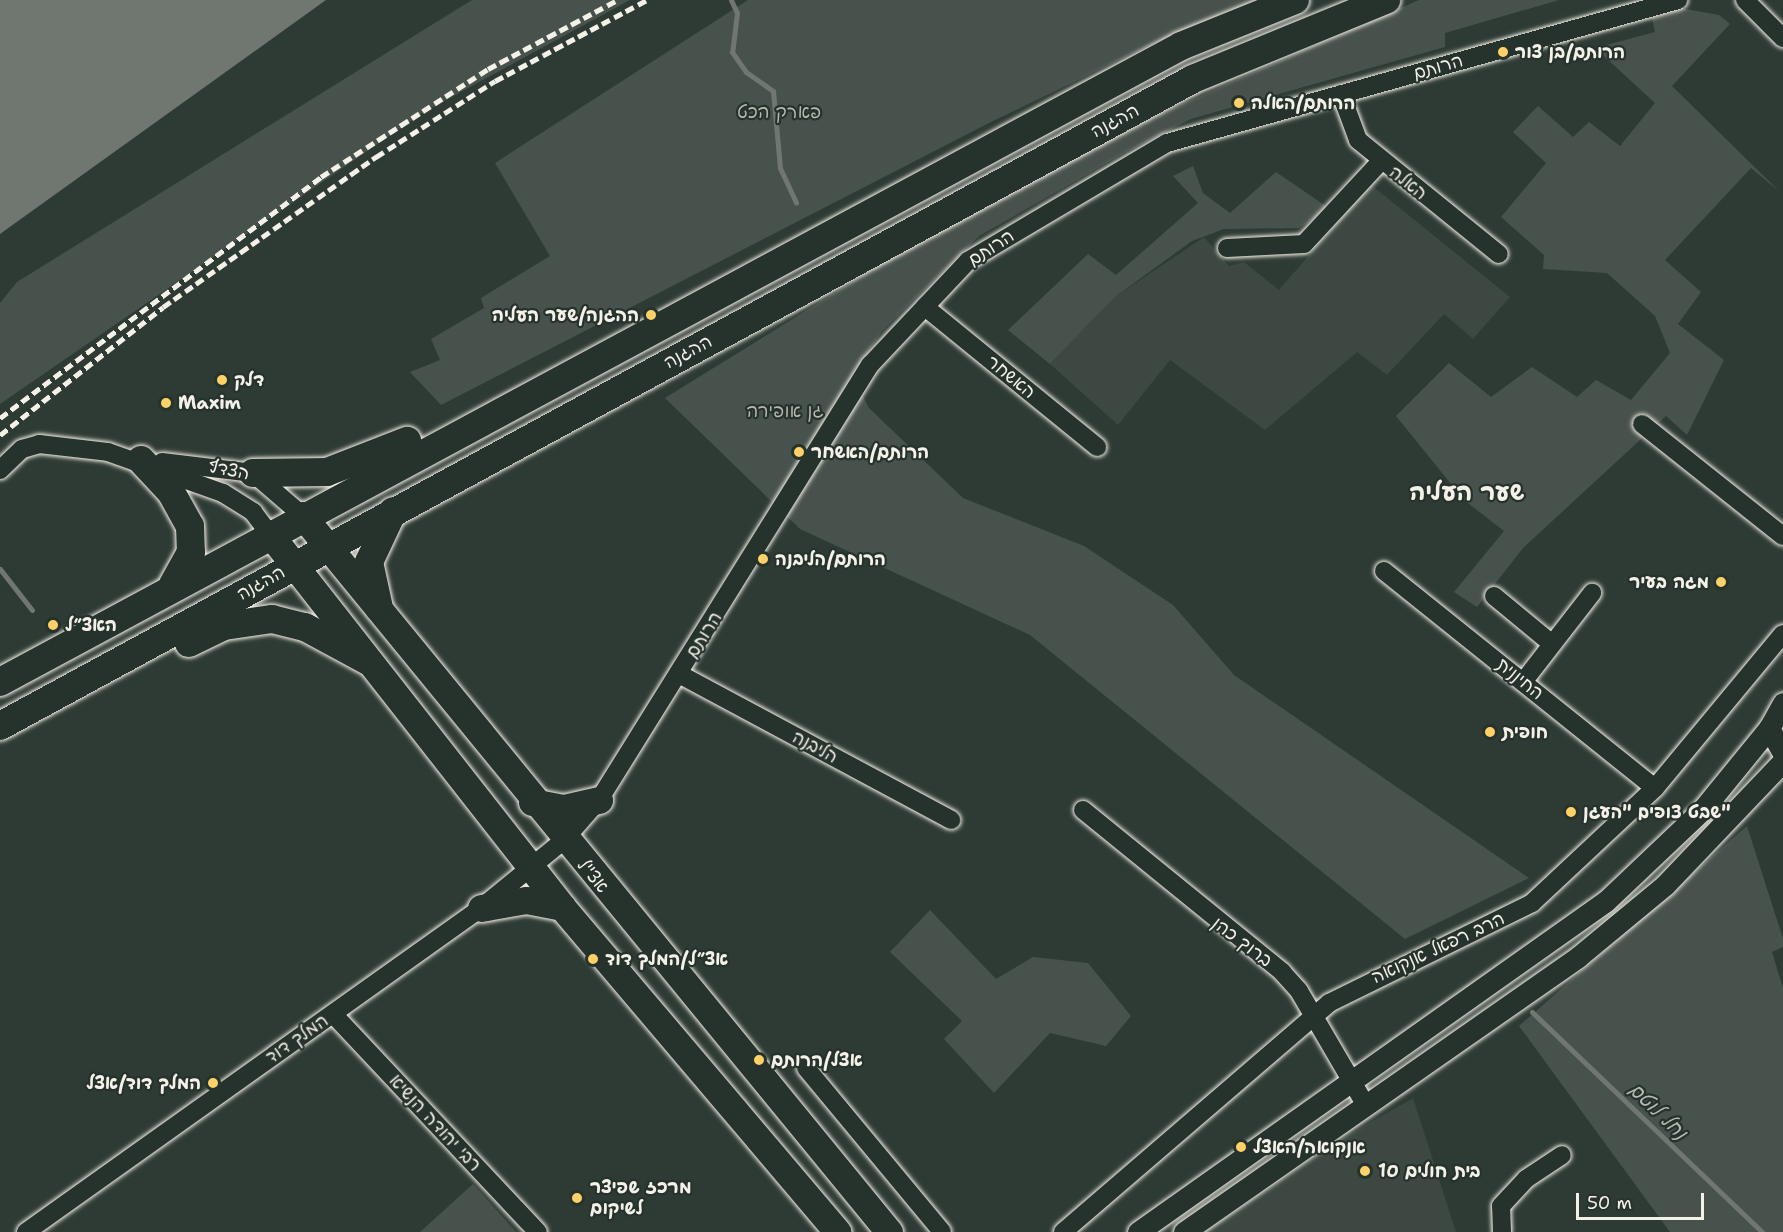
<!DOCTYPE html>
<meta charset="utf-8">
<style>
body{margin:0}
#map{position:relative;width:1783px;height:1232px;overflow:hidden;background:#2e3b34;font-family:"Shantell Sans","Playpen Sans Hebrew",sans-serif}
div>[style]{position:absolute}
.built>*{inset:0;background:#3c4841}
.green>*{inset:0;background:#48524c}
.water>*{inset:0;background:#6f7770}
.stream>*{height:5px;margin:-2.5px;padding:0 2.5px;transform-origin:2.5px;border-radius:2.5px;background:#6f7770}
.roads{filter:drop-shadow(0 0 2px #f4f1e8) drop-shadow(0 0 2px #f4f1e8)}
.minor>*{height:18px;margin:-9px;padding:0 9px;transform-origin:9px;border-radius:9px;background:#26332d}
.tertiary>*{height:21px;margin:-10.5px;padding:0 10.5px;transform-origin:10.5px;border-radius:10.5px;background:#26332d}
.primary>*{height:27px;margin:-13.5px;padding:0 13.5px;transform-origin:13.5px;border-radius:13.5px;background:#26332d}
.trunk>*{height:28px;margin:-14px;padding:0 14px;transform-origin:14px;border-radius:14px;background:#26332d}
.rail>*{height:4.5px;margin-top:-2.25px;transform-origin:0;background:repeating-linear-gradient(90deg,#f4f1e8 0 9px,transparent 0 13.5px)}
.dots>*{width:16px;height:16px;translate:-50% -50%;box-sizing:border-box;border:3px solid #26332d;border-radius:50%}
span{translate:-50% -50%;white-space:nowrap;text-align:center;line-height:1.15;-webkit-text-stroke:4.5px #26332d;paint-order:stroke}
.poi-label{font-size:18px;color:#f4f1e8;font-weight:700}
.left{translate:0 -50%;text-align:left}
.right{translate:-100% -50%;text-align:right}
.street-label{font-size:18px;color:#f4f1e8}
.park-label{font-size:18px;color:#b8b9b1}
.water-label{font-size:20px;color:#b8bab2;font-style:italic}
.district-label{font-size:24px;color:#f4f1e8;font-weight:700}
.scale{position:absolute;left:1576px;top:1193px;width:128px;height:27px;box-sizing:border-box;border:3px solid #f4f1e8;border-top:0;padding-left:8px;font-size:18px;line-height:21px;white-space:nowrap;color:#f4f1e8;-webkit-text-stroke:4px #26332d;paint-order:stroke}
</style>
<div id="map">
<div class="built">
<i style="clip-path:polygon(1370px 184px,1510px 297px,1473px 339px,1444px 314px,1387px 375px,1357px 352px,1265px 430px,1170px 360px,1118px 425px,1050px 364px,1115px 297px,1204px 237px,1229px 266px,1244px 262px,1279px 290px)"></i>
<i style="clip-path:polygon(1413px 1098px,1456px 1232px,1205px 1232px,1345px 1137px)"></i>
</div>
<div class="green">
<i style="clip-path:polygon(472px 0,630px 0,424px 112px,0 404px,0 303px,17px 282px)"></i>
<i style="clip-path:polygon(748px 0,1261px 0,1154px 43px,989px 123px,441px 405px,410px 372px,440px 360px,431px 339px,484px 308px,481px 298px,550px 256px,495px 163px)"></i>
<i style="clip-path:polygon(1419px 0,1559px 0,1445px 33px,1445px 47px,1191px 119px,1124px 153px,979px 236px,882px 331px,852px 376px,869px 408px,963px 498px,1084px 546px,1173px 605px,1234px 675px,1529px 878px,1405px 939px,1030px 635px,800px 529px,665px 398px,930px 234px,1164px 112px)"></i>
<i style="clip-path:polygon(1680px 8px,1719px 15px,1730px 24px,1672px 86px,1780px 192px,1751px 168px,1665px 260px,1701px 292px,1678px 324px,1724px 360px,1687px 435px,1666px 416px,1523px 548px,1477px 607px,1454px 592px,1504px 531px,1464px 500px,1396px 416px,1449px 363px,1491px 397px,1532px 367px,1577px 397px,1596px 380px,1631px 400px,1670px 353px,1655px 316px,1607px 273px,1543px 269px,1544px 255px,1501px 217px,1546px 163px,1513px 132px,1538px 106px,1573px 137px,1589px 122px,1620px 146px,1655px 103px,1595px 48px,1655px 32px,1652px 18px)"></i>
<i style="clip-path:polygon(1193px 166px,1203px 193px,1230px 213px,1276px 172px,1330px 209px,1299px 228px,1224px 229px,1192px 241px,1115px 297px,1050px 364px,1008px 330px,1088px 254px,1116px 275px,1198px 203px,1173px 176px)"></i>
<i style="clip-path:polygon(1747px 826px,1783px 939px,1783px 947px,1772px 952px,1783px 988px,1783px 1232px,1670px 1232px,1519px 1026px)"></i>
<i style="clip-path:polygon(930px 910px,996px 979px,1033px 957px,1088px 963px,1131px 1016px,1106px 1046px,1050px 1033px,994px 1093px,944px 1039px,962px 1021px,890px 952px)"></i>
<i style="clip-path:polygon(473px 1184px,516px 1232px,420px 1232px)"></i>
</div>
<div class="water">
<i style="clip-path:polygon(0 0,326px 0,0 234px)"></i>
</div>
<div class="stream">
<i style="left:731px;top:0;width:14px;rotate:65deg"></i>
<i style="left:737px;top:13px;width:39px;rotate:97deg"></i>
<i style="left:732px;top:52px;width:24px;rotate:55deg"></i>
<i style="left:746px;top:72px;width:33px;rotate:35deg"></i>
<i style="left:773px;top:91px;width:77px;rotate:84.8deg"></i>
<i style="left:780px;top:168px;width:38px;rotate:65deg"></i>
<i style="left:0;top:569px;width:52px;rotate:52deg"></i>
<i style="left:1532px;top:1012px;width:318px;rotate:43.7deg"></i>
</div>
<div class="roads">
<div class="minor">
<i style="left:1745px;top:0;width:54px;rotate:45deg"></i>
<i style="left:1341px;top:94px;width:49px;rotate:69.7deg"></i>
<i style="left:1358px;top:140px;width:181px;rotate:39deg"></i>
<i style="left:1227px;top:248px;width:77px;rotate:-3deg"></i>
<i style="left:1304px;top:244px;width:113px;rotate:-47.1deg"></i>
<i style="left:925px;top:307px;width:222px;rotate:39.1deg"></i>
<i style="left:1642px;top:424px;width:180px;rotate:38.5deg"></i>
<i style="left:162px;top:462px;width:92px;rotate:6.9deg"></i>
<i style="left:253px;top:473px;width:65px;rotate:40.6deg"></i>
<i style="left:0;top:470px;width:30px;rotate:-44deg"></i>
<i style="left:22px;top:449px;width:18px;rotate:-16deg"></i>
<i style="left:39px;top:444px;width:69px;rotate:6.6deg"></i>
<i style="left:108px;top:452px;width:122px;rotate:19.6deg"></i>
<i style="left:223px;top:493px;width:36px;rotate:32deg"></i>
<i style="left:253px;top:512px;width:26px;rotate:53deg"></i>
<i style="left:1384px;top:571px;width:347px;rotate:38.7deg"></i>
<i style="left:1494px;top:596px;width:75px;rotate:39.6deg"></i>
<i style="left:679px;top:674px;width:309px;rotate:28.2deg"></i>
<i style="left:1523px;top:682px;width:113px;rotate:-52.2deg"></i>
<i style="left:1083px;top:810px;width:257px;rotate:39.1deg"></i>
<i style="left:1282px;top:972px;width:25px;rotate:48deg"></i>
<i style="left:1299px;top:991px;width:131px;rotate:59.7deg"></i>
<i style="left:333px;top:1014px;width:299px;rotate:46.8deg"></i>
<i style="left:806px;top:1068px;width:213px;rotate:50.3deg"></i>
<i style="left:26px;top:1232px;width:559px;rotate:-35.45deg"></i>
<i style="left:481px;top:908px;width:106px;rotate:-39.3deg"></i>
<i style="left:563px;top:841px;width:55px;rotate:-48.7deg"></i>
<i style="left:599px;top:800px;width:513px;rotate:-58.08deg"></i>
<i style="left:870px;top:365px;width:143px;rotate:-46.7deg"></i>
<i style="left:968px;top:261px;width:231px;rotate:-30.7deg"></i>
<i style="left:1167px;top:143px;width:531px;rotate:-15.63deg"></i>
<i style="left:1063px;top:1232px;width:351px;rotate:-40.7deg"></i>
<i style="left:1329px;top:1003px;width:226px;rotate:-26.2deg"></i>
<i style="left:1532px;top:903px;width:168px;rotate:-43.1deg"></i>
<i style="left:1655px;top:788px;width:200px;rotate:-50.3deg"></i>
<i style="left:1502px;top:1232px;width:26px;rotate:-92deg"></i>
<i style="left:1501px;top:1206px;width:37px;rotate:-47deg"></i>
<i style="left:1526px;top:1179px;width:43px;rotate:-33.7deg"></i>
</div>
<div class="tertiary">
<i style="left:1783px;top:703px;width:29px;rotate:119deg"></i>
<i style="left:1769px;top:728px;width:29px;rotate:61deg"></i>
<i style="left:1138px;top:1232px;width:573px;rotate:-35.27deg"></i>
<i style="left:1606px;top:901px;width:134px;rotate:-43.5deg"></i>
<i style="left:1703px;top:809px;width:104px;rotate:-50.8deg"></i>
<i style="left:1184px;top:1232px;width:480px;rotate:-34.9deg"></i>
<i style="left:1578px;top:957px;width:113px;rotate:-39.6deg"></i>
<i style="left:1665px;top:885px;width:171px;rotate:-46.4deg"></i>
</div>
<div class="primary">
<i style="left:302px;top:515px;width:927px;rotate:50.69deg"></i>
<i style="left:269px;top:533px;width:475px;rotate:51.9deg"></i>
<i style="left:562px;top:907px;width:426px;rotate:49.7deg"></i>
<i style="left:532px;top:802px;width:33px;rotate:11deg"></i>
<i style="left:564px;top:808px;width:36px;rotate:-13deg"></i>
<i style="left:481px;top:908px;width:46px;rotate:-10.1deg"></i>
<i style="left:526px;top:900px;width:37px;rotate:11deg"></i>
</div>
<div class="trunk">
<i style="left:141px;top:460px;width:44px;rotate:46.8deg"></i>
<i style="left:171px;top:492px;width:39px;rotate:61deg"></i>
<i style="left:190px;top:526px;width:26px;rotate:88deg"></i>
<i style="left:191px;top:552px;width:38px;rotate:119deg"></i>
<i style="left:253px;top:473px;width:74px;rotate:-0.8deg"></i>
<i style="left:327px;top:472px;width:86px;rotate:-21.2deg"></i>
<i style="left:379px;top:608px;width:47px;rotate:-102.3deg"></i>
<i style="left:369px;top:562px;width:56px;rotate:-64.8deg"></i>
<i style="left:189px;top:643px;width:39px;rotate:-26deg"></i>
<i style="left:224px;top:626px;width:49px;rotate:-8.3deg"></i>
<i style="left:272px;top:619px;width:34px;rotate:14deg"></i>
<i style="left:305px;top:627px;width:72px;rotate:28.4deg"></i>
<i style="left:0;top:682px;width:1341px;rotate:-28.3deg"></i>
<i style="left:1181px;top:46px;width:123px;rotate:-22deg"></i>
<i style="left:0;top:726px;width:1357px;rotate:-28.47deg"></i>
<i style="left:1193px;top:79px;width:209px;rotate:-22.3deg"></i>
</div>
</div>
<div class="rail">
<i style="left:0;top:418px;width:401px;rotate:-36.9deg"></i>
<i style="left:321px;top:177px;width:199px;rotate:-32.9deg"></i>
<i style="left:488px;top:69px;width:146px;rotate:-28.1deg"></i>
<i style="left:0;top:435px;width:207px;rotate:-38.1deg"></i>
<i style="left:163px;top:307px;width:261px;rotate:-35.2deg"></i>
<i style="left:376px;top:157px;width:141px;rotate:-32.6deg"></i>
<i style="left:495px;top:81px;width:172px;rotate:-28.1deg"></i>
</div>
<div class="dots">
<i style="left:1503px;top:52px;background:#ffd166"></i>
<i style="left:1239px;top:103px;background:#ffd166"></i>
<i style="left:651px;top:315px;background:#ffd166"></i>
<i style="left:222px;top:380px;background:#ffd166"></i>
<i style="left:166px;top:403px;background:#ffd166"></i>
<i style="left:799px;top:452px;background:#ffd166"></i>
<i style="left:763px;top:559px;background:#ffd166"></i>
<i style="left:1721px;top:582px;background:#ffd166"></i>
<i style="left:53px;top:625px;background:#ffd166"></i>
<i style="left:1490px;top:732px;background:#ffd166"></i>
<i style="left:1571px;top:812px;background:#ffd166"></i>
<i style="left:593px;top:959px;background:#ffd166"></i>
<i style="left:759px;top:1060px;background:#ffd166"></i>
<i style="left:213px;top:1083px;background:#ffd166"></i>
<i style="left:1241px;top:1147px;background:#ffd166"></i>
<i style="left:1365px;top:1171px;background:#ffd166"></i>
<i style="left:577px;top:1198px;background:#ffd166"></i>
</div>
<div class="poi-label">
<span class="left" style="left:1515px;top:52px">הרותם/בן צור</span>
<span class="left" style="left:1251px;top:103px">הרותם/האלה</span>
<span class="right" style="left:639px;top:315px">ההגנה/שער העליה</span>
<span class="left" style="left:234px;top:380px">דלק</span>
<span class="left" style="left:178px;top:403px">Maxim</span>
<span class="left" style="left:811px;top:452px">הרותם/האשחר</span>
<span class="left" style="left:775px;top:559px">הרותם/הליבנה</span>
<span class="right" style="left:1709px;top:582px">מגה בעיר</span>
<span class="left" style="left:65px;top:625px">האצ״ל</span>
<span class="left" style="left:1502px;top:732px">חופית</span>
<span class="left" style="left:1583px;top:812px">שבט צופים "העגן"</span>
<span class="left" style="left:605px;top:959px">אצ״ל/המלך דוד</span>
<span class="left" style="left:771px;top:1060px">אצל/הרותם</span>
<span class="right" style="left:201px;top:1083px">המלך דוד/אצל</span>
<span class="left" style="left:1253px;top:1147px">אנקואה/האצל</span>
<span class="left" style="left:1378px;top:1171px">בית חולים 10</span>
<span class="left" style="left:590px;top:1198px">מרכז שפיצר<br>לשיקום</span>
</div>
<div class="street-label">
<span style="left:1438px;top:67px;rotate:-16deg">הרותם</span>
<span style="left:1115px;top:121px;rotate:-28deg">ההגנה</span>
<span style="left:1408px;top:183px;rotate:38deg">האלה</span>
<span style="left:991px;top:248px;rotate:-33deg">הרותם</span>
<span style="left:688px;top:352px;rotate:-28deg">ההגנה</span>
<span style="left:1011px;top:377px;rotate:39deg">האשחר</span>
<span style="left:229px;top:470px;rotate:11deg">הצדף</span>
<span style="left:261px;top:583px;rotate:-29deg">ההגנה</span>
<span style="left:704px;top:635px;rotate:-58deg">הרותם</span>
<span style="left:1520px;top:679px;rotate:39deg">החיננית</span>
<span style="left:815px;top:747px;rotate:28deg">הליבנה</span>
<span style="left:593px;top:876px;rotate:50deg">אצ"ל</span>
<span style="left:1242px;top:942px;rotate:37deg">ברוך כהן</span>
<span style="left:1438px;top:948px;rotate:-25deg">הרב רפאל אנקואה</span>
<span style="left:297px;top:1039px;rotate:-35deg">המלך דוד</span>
<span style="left:435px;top:1123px;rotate:47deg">רבי יהודה הנשיא</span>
</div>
<div class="park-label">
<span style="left:779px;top:112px">פארק הכט</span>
<span style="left:785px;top:411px">גן אופירה</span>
</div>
<div class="water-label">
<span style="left:1658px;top:1111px;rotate:44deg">נחל לוטם</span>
</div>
<div class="district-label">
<span style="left:1467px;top:493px">שער העליה</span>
</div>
<div class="scale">50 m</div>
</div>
